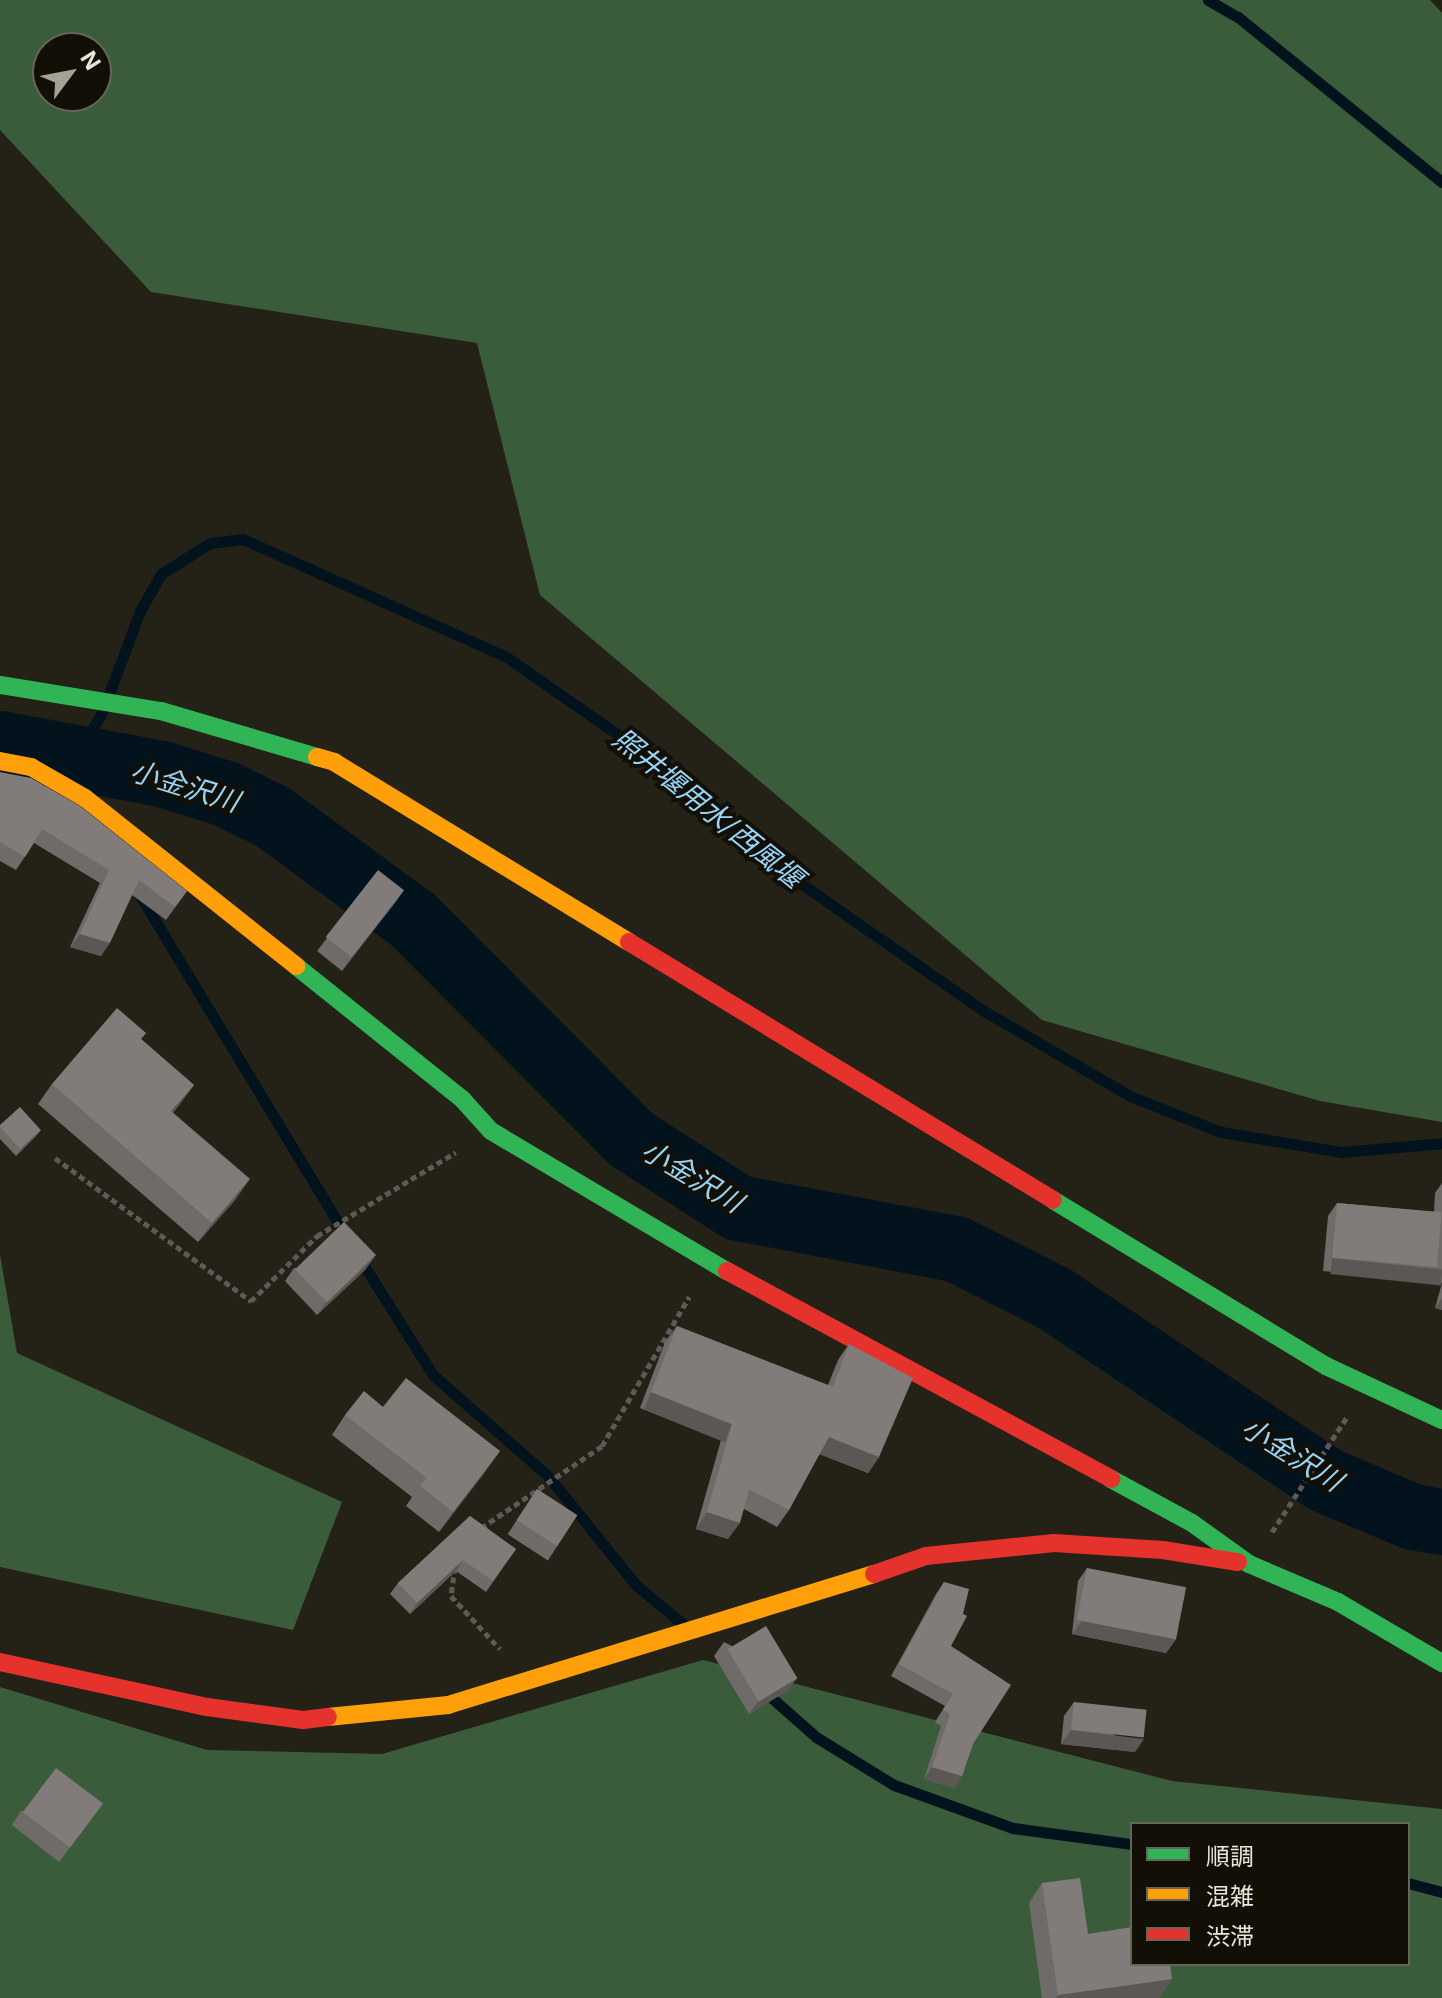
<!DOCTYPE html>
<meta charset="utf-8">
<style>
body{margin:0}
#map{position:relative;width:1442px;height:1998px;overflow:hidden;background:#242217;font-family:Inter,"Noto Sans JP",sans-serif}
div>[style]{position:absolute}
.forest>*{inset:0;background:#3a5c3b}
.stream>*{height:11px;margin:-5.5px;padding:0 5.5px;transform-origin:5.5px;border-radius:5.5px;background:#03131e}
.river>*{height:66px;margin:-33px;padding:0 33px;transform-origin:33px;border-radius:33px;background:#03131e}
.path>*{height:5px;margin-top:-2.5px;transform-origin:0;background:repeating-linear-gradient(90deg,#5e5955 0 6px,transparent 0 10px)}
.fast>*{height:18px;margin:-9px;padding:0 9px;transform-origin:9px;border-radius:9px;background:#30b455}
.slow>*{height:18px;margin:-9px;padding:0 9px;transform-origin:9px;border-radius:9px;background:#ff9f0a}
.jam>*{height:18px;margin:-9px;padding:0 9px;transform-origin:9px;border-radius:9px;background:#e5322d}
.wall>*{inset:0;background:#6f6b69;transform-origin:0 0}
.shaded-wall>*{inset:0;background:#5a5755;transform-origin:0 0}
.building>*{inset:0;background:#817c7a;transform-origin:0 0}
span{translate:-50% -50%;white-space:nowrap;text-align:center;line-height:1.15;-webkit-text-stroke:8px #110f06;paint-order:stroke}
.water-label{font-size:28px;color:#97d4f9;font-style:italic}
.legend{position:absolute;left:1130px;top:1822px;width:280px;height:144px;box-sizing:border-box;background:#110f06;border:2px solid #67655a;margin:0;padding:10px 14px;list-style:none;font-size:24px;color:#e9e6d9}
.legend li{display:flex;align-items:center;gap:16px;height:40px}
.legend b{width:40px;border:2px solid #67655a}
.north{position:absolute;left:32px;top:32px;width:80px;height:80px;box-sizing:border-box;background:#110f06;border:2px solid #67655a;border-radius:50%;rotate:58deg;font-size:22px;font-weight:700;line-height:32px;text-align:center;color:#e9e6d9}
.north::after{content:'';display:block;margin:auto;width:28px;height:36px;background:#a4a195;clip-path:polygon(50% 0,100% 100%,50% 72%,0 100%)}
</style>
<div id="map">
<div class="forest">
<i style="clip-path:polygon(evenodd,0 0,1430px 0,1442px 13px,1442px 1122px,1320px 1101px,1042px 1020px,540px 595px,477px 343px,151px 292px,0 130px,0 0,48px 48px,96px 48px,96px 96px,48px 96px,48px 48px)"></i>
<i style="clip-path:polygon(0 1255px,17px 1353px,342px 1502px,293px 1630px,0 1567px)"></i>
<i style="clip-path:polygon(evenodd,703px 1660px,1172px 1781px,1442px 1809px,1442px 1998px,0 1998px,0 1687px,207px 1750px,382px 1754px,703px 1660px,1132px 1824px,1408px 1824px,1408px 1964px,1132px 1964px,1132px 1824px)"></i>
</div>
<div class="stream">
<i style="left:1208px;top:0;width:34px;rotate:30deg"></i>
<i style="left:1238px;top:17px;width:262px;rotate:39deg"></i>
<i style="left:109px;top:694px;width:89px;rotate:-69.5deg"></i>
<i style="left:140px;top:611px;width:43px;rotate:-60.4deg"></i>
<i style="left:161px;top:574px;width:58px;rotate:-32.3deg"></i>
<i style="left:210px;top:543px;width:33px;rotate:-7deg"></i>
<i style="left:243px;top:539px;width:287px;rotate:24.1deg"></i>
<i style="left:505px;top:656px;width:193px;rotate:34.8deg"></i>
<i style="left:663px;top:766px;width:120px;rotate:43.3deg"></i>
<i style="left:750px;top:848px;width:285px;rotate:34.9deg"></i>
<i style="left:984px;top:1011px;width:169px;rotate:30.2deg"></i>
<i style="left:1130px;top:1096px;width:98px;rotate:21.6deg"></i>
<i style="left:1221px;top:1132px;width:123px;rotate:9.4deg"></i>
<i style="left:1342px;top:1152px;width:100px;rotate:-5.1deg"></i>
<i style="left:94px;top:790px;width:39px;rotate:-116deg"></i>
<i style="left:77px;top:755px;width:51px;rotate:-59.4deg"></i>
<i style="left:139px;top:894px;width:402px;rotate:58.8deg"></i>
<i style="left:358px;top:1256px;width:141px;rotate:57.8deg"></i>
<i style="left:433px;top:1375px;width:153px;rotate:41.3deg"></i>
<i style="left:548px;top:1476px;width:140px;rotate:51.1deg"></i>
<i style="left:636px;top:1585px;width:61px;rotate:39.7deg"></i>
<i style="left:764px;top:1691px;width:69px;rotate:41.5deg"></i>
<i style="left:816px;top:1737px;width:92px;rotate:31.6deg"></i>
<i style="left:894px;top:1785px;width:127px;rotate:19.9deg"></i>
<i style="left:1013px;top:1828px;width:120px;rotate:7.7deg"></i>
<i style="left:1408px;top:1883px;width:35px;rotate:15deg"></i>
</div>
<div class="river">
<i style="left:0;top:744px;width:165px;rotate:10.5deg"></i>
<i style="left:162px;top:774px;width:67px;rotate:17.4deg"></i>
<i style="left:226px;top:794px;width:52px;rotate:26.1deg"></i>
<i style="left:273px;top:817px;width:172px;rotate:36.3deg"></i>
<i style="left:412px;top:919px;width:310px;rotate:45.1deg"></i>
<i style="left:631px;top:1139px;width:127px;rotate:32.8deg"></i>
<i style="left:738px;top:1208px;width:222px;rotate:10.7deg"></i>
<i style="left:956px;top:1249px;width:111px;rotate:26.8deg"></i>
<i style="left:1055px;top:1299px;width:325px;rotate:33.8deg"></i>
<i style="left:1325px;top:1480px;width:95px;rotate:22.8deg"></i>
<i style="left:1413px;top:1517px;width:29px;rotate:10deg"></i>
</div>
<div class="path">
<i style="left:55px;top:1158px;width:243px;rotate:36.1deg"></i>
<i style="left:251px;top:1301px;width:93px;rotate:-44.6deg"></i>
<i style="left:317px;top:1236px;width:162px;rotate:-31.1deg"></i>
<i style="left:481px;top:1528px;width:146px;rotate:-34.1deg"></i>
<i style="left:602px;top:1446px;width:173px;rotate:-59.7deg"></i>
<i style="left:1272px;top:1532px;width:137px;rotate:-56.9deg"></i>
<i style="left:455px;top:1567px;width:29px;rotate:98deg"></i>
<i style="left:451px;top:1596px;width:72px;rotate:47.2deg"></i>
</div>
<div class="fast">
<i style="left:0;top:685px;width:163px;rotate:9.2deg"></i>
<i style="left:161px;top:711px;width:163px;rotate:16.4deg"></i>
<i style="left:296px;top:966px;width:214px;rotate:38.7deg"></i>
<i style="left:463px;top:1100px;width:42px;rotate:47.9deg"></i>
<i style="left:491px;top:1131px;width:274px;rotate:30.7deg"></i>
<i style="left:1053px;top:1200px;width:320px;rotate:31.3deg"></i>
<i style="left:1326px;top:1366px;width:128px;rotate:25deg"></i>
<i style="left:1111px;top:1479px;width:92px;rotate:28.5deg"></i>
<i style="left:1192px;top:1523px;width:70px;rotate:35.7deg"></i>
<i style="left:1249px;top:1564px;width:97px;rotate:23.1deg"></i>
<i style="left:1338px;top:1602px;width:121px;rotate:30.4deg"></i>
</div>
<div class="slow">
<i style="left:317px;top:757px;width:18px;rotate:16deg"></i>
<i style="left:334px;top:762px;width:346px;rotate:31.4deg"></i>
<i style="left:0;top:761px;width:32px;rotate:11deg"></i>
<i style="left:31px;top:767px;width:62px;rotate:29.9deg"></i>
<i style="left:85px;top:798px;width:270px;rotate:38.5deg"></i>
<i style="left:328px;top:1717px;width:121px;rotate:-5.7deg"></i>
<i style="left:448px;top:1705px;width:446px;rotate:-17.1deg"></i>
</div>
<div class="jam">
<i style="left:629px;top:942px;width:496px;rotate:31.3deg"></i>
<i style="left:727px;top:1271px;width:437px;rotate:28.4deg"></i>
<i style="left:874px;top:1574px;width:55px;rotate:-19.1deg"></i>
<i style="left:926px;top:1556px;width:129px;rotate:-5.8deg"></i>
<i style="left:1054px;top:1543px;width:109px;rotate:3.7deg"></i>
<i style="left:1163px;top:1550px;width:76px;rotate:9.1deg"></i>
<i style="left:0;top:1662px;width:212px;rotate:12.3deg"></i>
<i style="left:207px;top:1707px;width:97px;rotate:7.7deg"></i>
<i style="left:303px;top:1720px;width:25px;rotate:-7deg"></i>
</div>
<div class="wall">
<i style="clip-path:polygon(0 772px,187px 891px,166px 920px,132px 895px,101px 956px,70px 947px,100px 883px,34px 843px,16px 870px,0 861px)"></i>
<i style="clip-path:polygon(404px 890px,342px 971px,317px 951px,327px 938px)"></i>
<i style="clip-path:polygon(146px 1033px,141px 1039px,194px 1085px,173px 1113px,236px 1199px,198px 1242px,38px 1104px,52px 1084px)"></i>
<i style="clip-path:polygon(0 1126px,41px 1130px,36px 1136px,16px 1156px,0 1139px)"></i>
<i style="clip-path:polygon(1442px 1183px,1442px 1283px,1323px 1271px,1328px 1216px,1337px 1203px,1434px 1212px,1435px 1193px)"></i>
<i style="clip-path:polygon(294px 1268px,366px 1269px,317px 1315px,285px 1281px)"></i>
<i style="clip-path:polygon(1442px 1283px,1442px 1310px,1435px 1308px)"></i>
<i style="clip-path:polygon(677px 1326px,828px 1385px,838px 1360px,849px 1344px,879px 1457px,868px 1473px,819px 1454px,789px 1510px,777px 1527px,744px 1509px,728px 1539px,696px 1529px,721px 1440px,640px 1408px,665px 1342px)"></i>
<i style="clip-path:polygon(383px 1407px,500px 1451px,439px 1532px,406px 1506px,412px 1497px,332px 1435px,345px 1415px)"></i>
<i style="left:537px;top:1489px;width:48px;height:54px;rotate:33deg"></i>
<i style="clip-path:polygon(470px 1516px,516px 1549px,486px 1592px,456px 1571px,410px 1614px,390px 1594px,398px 1583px)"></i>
<i style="clip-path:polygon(1087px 1568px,1176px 1639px,1166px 1653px,1072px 1634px,1078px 1581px)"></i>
<i style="clip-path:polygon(944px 1582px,951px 1646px,973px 1744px,962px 1776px,954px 1788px,924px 1779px,941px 1726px,935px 1722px,945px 1706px,891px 1676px,936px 1594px)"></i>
<i style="clip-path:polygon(724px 1642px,797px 1678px,787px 1691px,749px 1714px,714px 1656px)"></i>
<i style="clip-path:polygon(1074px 1702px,1135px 1752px,1061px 1744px,1064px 1716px)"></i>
<i style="clip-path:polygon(21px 1811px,93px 1817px,59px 1862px,12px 1825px)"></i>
<i style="clip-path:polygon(1042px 1883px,1088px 1934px,1172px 1979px,1159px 1998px,1042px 1998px,1029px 1903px)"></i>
</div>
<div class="shaded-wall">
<i style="clip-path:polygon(404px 890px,395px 903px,342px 971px,351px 958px)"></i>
<i style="clip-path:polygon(80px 934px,110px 943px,101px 956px,70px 947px)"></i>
<i style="clip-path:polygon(194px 1085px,180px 1104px,157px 1131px,171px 1111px)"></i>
<i style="clip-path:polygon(41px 1130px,36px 1136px,16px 1156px,21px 1149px)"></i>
<i style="clip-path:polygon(250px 1179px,236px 1199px,198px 1242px,212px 1223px)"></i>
<i style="clip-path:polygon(376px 1255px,366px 1269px,317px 1315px,326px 1302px)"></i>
<i style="left:1332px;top:1258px;width:111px;height:16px;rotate:6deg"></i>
<i style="clip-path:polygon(1442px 1298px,1442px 1310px,1435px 1308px)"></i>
<i style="left:651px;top:1392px;width:87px;height:19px;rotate:22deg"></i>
<i style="clip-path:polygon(829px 1437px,879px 1457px,868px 1473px,817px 1453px)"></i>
<i style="clip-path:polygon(500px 1451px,486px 1471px,439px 1532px,453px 1512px)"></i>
<i style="clip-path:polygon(707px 1512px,740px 1523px,728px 1539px,696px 1529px)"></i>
<i style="clip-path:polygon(463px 1560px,456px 1571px,410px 1614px,417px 1603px)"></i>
<i style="clip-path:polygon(1082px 1621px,1176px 1639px,1166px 1653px,1072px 1634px)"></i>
<i style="clip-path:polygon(797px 1678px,787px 1691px,749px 1714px,759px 1700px)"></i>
<i style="clip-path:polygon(1071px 1730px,1144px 1739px,1135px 1752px,1061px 1744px)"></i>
<i style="clip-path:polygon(932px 1767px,962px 1776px,954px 1788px,924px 1779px)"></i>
<i style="clip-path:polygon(1172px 1979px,1159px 1998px,1056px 1998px,1058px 1995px)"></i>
</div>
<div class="building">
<i style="clip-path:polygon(0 772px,31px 778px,80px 806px,187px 891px,175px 907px,139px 880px,110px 943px,80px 934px,109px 870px,42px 829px,25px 857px,0 842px)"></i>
<i style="left:378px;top:870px;width:33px;height:85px;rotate:38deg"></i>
<i style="clip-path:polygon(117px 1008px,146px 1033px,141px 1039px,194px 1085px,171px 1111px,250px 1179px,212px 1223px,52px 1084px)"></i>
<i style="left:20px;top:1107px;width:31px;height:28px;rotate:48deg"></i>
<i style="left:1337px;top:1203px;width:105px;height:55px;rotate:5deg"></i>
<i style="left:344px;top:1222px;width:46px;height:68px;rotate:46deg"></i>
<i style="clip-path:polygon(677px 1326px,833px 1387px,849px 1344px,913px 1378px,879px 1457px,829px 1437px,789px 1510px,749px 1489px,740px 1523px,707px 1512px,732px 1424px,651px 1392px)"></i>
<i style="clip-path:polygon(406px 1378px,500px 1451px,453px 1512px,420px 1486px,427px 1478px,345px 1415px,364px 1391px,383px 1407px)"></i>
<i style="left:537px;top:1489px;width:48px;height:37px;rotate:33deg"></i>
<i style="clip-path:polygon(470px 1516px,516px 1549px,493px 1581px,463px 1560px,417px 1603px,398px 1583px)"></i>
<i style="left:1087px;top:1568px;width:101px;height:53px;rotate:11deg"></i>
<i style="clip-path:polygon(944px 1582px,969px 1589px,963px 1614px,967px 1616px,951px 1646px,1011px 1685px,973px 1744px,962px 1776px,932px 1767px,950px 1714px,943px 1710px,953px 1694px,899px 1664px)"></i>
<i style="left:766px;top:1626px;width:61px;height:45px;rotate:59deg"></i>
<i style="left:1074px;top:1702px;width:73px;height:28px;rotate:6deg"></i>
<i style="left:56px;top:1768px;width:59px;height:55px;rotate:37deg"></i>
<i style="clip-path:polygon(1080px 1878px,1088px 1934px,1132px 1927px,1132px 1964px,1170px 1964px,1172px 1979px,1058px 1995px,1042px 1883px)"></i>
</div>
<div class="water-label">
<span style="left:185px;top:786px;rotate:17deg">小金沢川</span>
<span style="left:708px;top:808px;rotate:39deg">照井堰用水/西風堰</span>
<span style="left:692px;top:1176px;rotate:31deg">小金沢川</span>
<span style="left:1292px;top:1454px;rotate:32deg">小金沢川</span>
</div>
<ul class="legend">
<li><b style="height:10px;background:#30b455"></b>順調</li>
<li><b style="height:10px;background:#ff9f0a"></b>混雑</li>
<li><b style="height:10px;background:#e5322d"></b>渋滞</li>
</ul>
<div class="north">N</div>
</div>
